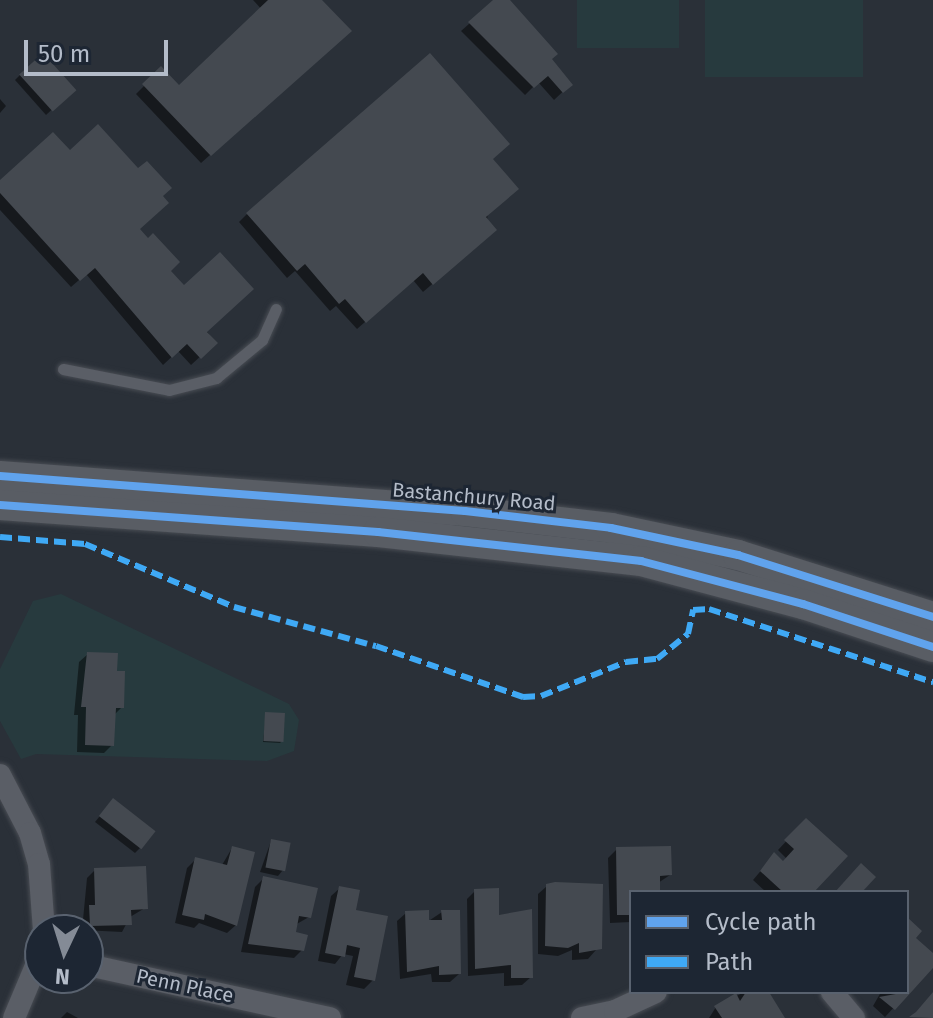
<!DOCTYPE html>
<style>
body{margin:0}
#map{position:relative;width:933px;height:1018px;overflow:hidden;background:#2a3038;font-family:"Fira Sans",sans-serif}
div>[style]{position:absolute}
.green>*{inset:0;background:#273a3e;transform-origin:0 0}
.shadow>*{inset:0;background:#0007}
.building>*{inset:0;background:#444950;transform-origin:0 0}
.roads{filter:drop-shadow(0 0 2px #484c53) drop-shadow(0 0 2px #484c53)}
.service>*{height:11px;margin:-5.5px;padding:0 5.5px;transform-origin:5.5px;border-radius:5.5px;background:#5a5e66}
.minor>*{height:22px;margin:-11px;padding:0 11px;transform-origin:11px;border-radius:11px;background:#5a5e66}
.secondary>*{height:30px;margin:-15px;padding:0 15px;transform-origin:15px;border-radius:15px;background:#595d64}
.quiet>*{height:6px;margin-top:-3px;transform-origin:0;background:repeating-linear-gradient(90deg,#3fa9f5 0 12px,transparent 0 18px)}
.cycleway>*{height:8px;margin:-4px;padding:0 4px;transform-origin:4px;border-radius:4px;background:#60a3ed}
span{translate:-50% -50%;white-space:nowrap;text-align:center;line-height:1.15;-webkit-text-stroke:6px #1d2633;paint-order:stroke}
.street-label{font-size:20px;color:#b4bcc9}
.legend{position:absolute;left:629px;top:890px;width:280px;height:104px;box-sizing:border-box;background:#1d2633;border:2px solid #59626f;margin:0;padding:10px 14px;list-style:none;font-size:24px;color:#b4bcc9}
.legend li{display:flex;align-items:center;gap:16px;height:40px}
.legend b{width:40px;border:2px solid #59626f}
.north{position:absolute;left:24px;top:914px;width:80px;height:80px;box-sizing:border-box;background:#1d2633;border:2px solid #59626f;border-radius:50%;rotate:184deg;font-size:22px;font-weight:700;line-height:32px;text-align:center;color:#b4bcc9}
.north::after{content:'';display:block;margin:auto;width:28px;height:36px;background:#848b96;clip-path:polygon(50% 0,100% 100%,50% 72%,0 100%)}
.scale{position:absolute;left:24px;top:40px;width:144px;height:36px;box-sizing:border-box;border:4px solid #b4bcc9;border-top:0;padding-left:10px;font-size:24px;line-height:28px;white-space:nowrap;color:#b4bcc9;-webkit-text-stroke:6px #1d2633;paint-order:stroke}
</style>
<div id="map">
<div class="green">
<i style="left:577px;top:0;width:102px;height:48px"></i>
<i style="left:705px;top:0;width:158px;height:77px"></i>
<i style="clip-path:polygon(61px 594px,289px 704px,299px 720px,294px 751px,267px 761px,36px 754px,21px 759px,0 721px,0 669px,33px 601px)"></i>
</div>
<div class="shadow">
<i style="clip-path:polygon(253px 0,319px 0,341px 39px,201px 163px,136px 94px,161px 69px,179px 88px,263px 11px)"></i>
<i style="clip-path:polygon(496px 0,507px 0,570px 85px,554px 100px,538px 82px,525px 95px,461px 31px)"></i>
<i style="clip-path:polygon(20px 75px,73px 90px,46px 115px,15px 80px)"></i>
<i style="clip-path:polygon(0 99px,6px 106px,0 113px)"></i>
<i style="clip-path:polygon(70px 153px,161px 196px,137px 229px,215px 343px,191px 365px,178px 351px,163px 365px,86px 274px,71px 287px,0 210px,0 183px)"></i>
<i style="clip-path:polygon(491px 160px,486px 238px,423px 292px,413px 280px,357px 329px,336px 306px,330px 311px,295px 271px,287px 278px,239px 222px,247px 214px)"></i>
<i style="clip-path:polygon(88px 654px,115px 672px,122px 707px,113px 716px,112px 745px,104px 753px,77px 752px,78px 715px,74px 715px,79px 662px)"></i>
<i style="clip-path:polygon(266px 714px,282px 741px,280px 743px,263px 742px)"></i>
<i style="clip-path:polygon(108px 806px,140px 848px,135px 853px,95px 822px)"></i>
<i style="clip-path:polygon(806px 820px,811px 892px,766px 892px,753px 880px,774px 855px,782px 863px,787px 859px,778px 850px)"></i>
<i style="clip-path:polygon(271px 841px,283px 870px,278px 876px,260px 872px)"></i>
<i style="clip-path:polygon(232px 848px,236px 925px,227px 933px,199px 923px,194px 928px,175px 923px,187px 868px,196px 859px,222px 865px)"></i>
<i style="clip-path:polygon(617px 849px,670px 875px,658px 883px,658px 892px,631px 892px,631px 922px,610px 923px,608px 858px)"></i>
<i style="clip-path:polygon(95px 870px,145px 908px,130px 917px,122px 932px,82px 930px,87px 878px)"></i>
<i style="clip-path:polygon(263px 879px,309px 917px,295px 925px,294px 934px,302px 950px,294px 958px,241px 952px,255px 887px)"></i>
<i style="clip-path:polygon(547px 886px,601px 886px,596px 950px,588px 959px,572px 960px,572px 950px,558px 956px,538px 954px,538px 894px)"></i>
<i style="clip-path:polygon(340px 888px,353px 911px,373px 980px,364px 989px,346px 985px,353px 956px,343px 954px,335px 964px,318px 961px,331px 896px)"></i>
<i style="clip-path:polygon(475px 891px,497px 917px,531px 977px,522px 985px,504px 986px,504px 973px,468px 976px,467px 899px)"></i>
<i style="clip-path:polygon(442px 912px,459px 974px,450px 982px,432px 982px,431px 974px,400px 979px,397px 921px,406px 913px,427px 922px)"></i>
<i style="clip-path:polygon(907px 920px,913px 938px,933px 955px,933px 965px,885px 1017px,873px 1006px,881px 992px,907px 992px)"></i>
<i style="clip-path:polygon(744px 992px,767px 992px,782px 1018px,709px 1018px,716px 1007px)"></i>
<i style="clip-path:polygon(67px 1012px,78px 1018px,61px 1018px)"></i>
</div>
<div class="building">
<i style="clip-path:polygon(268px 0,322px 0,352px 31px,211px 156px,142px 84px,161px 66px,179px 85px)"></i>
<i style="clip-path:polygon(493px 0,510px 0,558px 54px,552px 59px,573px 85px,563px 93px,548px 76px,534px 88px,468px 22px)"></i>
<i style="left:43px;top:53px;width:50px;height:32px;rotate:48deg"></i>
<i style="clip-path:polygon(430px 53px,510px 144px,493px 159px,519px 189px,486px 217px,497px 230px,433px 285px,423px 273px,366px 323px,345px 299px,339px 304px,305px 264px,297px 271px,246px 213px)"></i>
<i style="clip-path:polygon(98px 124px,138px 168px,147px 161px,172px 188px,163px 196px,169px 203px,140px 229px,148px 238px,153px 233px,180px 262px,171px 271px,184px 285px,220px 252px,254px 289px,207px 332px,218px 343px,201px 359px,187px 344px,172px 358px,95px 268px,80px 281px,0 193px,0 180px,53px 132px,70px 150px)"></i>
<i style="clip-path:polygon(87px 652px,118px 653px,117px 671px,125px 671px,124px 708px,116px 708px,114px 746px,85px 745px,86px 707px,81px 707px)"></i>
<i style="left:265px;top:712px;width:20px;height:29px;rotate:3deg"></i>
<i style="left:113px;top:798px;width:54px;height:23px;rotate:38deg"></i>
<i style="clip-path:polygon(806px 818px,848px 856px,814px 892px,783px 892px,760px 871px,774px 852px,783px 861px,794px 849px,784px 840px)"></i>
<i style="left:271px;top:839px;width:20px;height:29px;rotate:11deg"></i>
<i style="clip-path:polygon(232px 846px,255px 852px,237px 926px,205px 914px,204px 920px,182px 915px,195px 857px,227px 865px)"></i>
<i style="clip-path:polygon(671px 846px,672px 875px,660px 876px,660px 892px,631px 892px,631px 915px,617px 915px,616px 847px)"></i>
<i style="clip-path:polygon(861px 863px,876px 877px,862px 892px,835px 892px)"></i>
<i style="clip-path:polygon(146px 866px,148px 909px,131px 910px,132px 925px,90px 926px,89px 905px,95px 905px,94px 868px)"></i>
<i style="clip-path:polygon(263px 876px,318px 888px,311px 918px,299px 916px,296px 932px,308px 935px,304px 951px,248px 944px)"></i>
<i style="clip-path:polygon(555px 882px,603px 884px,602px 949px,579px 953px,579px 943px,568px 948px,545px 946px,546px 884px)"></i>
<i style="clip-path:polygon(339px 886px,360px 890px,356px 910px,388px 916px,375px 981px,354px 977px,360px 948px,347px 945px,345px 957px,325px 953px)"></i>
<i style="clip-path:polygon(499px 888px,499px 915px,532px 909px,533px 978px,511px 978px,511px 965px,475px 969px,474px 889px)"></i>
<i style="clip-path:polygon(429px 910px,429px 920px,442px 920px,441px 910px,460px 910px,461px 974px,439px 975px,439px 966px,407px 972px,405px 911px)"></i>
<i style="clip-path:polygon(907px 917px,922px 931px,916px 938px,933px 953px,933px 968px,895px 1010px,879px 997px,907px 992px)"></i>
<i style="clip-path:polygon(746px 992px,769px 992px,785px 1018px,722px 1018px,714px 1006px,736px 993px,740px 1001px)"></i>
<i style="clip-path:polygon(933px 992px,933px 1018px,909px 1017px,916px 1012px)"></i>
</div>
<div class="roads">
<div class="service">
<i style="left:63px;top:369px;width:108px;rotate:11.2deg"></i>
<i style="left:169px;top:390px;width:49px;rotate:-14.3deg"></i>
<i style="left:216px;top:378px;width:60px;rotate:-39.6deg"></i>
<i style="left:262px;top:340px;width:34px;rotate:-66deg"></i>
</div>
<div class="minor">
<i style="left:0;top:775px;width:65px;rotate:62.7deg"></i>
<i style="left:30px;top:833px;width:32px;rotate:74deg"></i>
<i style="left:39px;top:864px;width:66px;rotate:85.7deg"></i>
<i style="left:88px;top:965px;width:248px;rotate:12.4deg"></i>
<i style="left:832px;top:992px;width:34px;rotate:50deg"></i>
<i style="left:14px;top:1018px;width:67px;rotate:-67.2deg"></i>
<i style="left:582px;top:1018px;width:34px;rotate:-12deg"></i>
<i style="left:615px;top:1011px;width:45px;rotate:-24.9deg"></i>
</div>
<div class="secondary">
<i style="left:0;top:476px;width:466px;rotate:4.3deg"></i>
<i style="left:465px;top:511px;width:147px;rotate:6.6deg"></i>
<i style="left:611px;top:528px;width:130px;rotate:12deg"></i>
<i style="left:738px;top:555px;width:205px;rotate:17.6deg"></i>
<i style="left:0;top:505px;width:379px;rotate:4.1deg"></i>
<i style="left:378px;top:532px;width:265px;rotate:6.3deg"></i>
<i style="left:641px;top:561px;width:168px;rotate:14.9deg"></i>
<i style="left:803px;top:604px;width:137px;rotate:18.3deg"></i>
</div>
</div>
<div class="quiet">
<i style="left:0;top:537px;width:85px;rotate:4.7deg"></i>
<i style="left:85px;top:544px;width:162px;rotate:22.9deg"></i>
<i style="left:234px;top:607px;width:147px;rotate:15.4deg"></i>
<i style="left:376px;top:646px;width:156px;rotate:19.1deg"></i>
<i style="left:523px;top:697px;width:18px;rotate:-3deg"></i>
<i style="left:541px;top:696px;width:92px;rotate:-21.8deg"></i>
<i style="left:626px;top:662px;width:31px;rotate:-6deg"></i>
<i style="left:657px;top:659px;width:40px;rotate:-39deg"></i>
<i style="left:688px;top:634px;width:25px;rotate:-78deg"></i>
<i style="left:693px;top:610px;width:16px;rotate:-4deg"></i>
<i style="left:709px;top:609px;width:236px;rotate:18.1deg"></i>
</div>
<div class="cycleway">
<i style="left:0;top:476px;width:466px;rotate:4.3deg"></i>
<i style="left:465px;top:511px;width:147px;rotate:6.6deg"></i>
<i style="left:611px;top:528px;width:130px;rotate:12deg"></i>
<i style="left:738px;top:555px;width:205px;rotate:17.6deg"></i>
<i style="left:0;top:505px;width:379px;rotate:4.1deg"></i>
<i style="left:378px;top:532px;width:265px;rotate:6.3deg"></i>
<i style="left:641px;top:561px;width:168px;rotate:14.9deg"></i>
<i style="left:803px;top:604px;width:137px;rotate:18.3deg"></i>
</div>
<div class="street-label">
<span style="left:474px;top:497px;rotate:5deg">Bastanchury Road</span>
<span style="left:185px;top:986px;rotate:12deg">Penn Place</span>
</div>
<ul class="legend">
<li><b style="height:10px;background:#60a3ed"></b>Cycle path</li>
<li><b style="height:10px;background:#3fa9f5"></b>Path</li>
</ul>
<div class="north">N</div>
<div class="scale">50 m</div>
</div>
